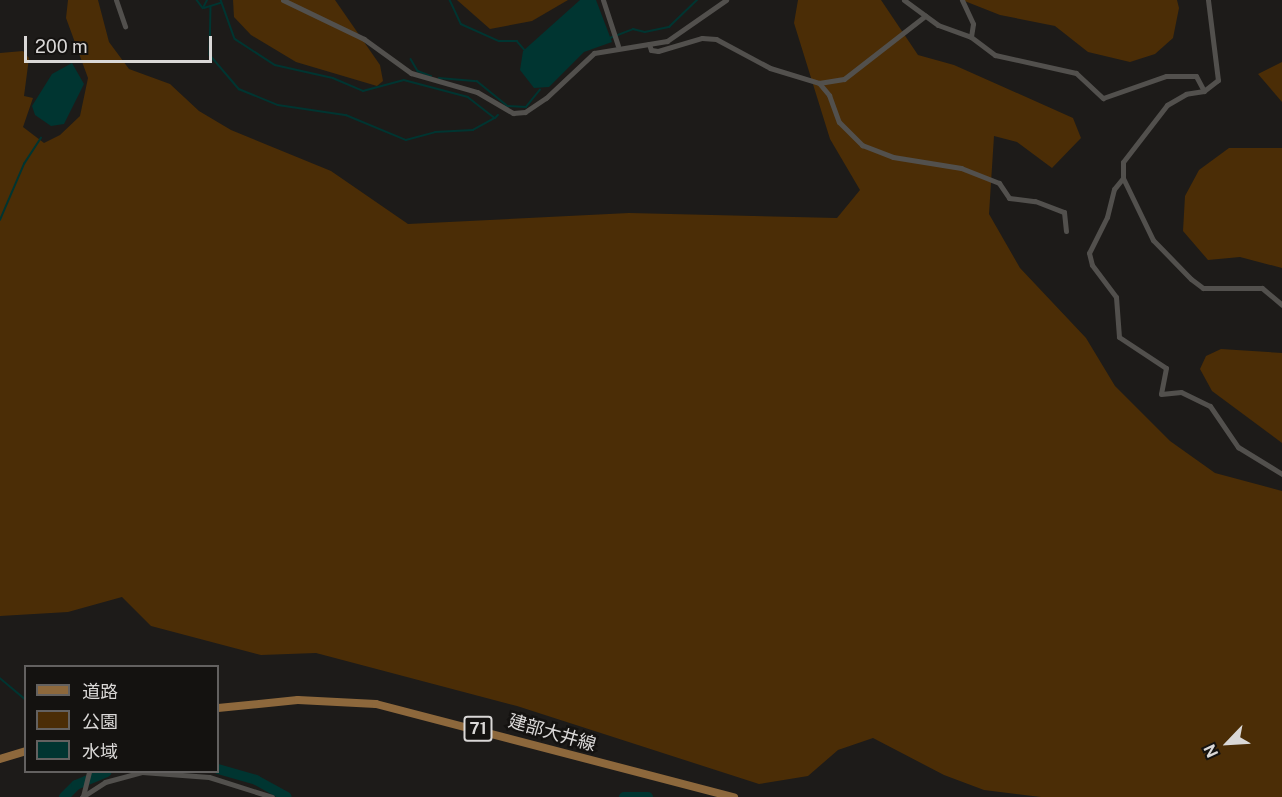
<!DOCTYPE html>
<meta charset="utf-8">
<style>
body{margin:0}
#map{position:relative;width:1282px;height:797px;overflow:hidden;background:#1d1b19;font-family:"Public Sans","Noto Sans JP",sans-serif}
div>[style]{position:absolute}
.green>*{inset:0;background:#4b2d06}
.water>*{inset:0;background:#003531}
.stream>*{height:1.5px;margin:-0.75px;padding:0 0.75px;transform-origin:0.75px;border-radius:0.75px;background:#003531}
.river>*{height:10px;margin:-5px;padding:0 5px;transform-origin:5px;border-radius:5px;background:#003531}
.street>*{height:5px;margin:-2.5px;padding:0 2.5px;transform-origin:2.5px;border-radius:2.5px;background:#52504d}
.primary>*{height:8px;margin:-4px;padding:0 4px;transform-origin:4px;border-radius:4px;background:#8d683c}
span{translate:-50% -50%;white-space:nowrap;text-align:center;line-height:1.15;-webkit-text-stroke:5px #141210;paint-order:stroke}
.shield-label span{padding:2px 4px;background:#141210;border:2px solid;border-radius:4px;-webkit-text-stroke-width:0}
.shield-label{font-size:16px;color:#dad8d7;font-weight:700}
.street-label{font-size:18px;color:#dad8d7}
.legend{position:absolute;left:24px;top:665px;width:195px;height:108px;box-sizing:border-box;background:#141210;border:2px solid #636160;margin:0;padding:8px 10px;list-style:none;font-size:18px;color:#dad8d7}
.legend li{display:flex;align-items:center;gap:12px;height:30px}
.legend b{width:30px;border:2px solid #636160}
.north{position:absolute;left:1198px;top:713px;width:60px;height:60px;-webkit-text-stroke:4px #141210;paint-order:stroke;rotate:245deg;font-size:16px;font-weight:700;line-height:24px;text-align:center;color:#dad8d7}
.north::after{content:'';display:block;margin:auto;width:21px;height:27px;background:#dad8d7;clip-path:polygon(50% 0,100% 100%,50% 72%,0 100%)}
.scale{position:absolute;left:24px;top:36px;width:188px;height:27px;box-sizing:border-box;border:3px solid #dad8d7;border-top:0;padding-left:8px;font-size:18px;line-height:21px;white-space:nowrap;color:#dad8d7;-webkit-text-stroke:4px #141210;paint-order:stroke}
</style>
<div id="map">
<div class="green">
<i style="clip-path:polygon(68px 0,98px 0,109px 42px,129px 69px,170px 84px,199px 111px,231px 130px,331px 171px,408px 224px,629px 213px,837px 218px,860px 190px,830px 139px,794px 23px,798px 0,881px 0,918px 55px,954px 65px,1073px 118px,1081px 138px,1052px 168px,1017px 142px,994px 136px,989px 214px,1020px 268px,1086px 338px,1115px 386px,1170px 441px,1215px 473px,1282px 491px,1282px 797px,1041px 797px,984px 790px,944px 775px,873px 738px,838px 750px,808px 776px,759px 784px,517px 706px,316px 653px,261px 655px,151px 626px,122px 597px,68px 612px,0 616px,0 53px,23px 51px,29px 58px,24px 96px,33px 98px,23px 127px,44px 143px,60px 135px,80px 116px,88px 78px,66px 18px)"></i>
<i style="clip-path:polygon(233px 0,335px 0,380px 65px,383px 81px,377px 86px,296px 62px,251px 35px,234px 17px)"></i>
<i style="clip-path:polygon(457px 0,568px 0,532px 21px,490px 29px)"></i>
<i style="clip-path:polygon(962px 0,1177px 0,1179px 8px,1173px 38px,1155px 54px,1130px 62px,1088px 52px,1055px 26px,1000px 15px)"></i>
<i style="clip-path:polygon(1282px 62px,1282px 102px,1258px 74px)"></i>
<i style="clip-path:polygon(1229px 148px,1282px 148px,1282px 268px,1240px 257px,1208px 260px,1183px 231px,1185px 196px,1199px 170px)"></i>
<i style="clip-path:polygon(1221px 349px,1282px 353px,1282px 443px,1212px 391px,1200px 369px,1206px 356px)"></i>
</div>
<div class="water">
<i style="clip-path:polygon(580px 0,596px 0,612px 42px,584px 52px,549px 87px,534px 88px,520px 70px,523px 51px)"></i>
<i style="clip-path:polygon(72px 63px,84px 84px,64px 124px,51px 126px,35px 115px,32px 106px,52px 74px)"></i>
</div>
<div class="stream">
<i style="left:197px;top:0;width:10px;rotate:53deg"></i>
<i style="left:203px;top:8px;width:9px;rotate:-63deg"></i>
<i style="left:221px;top:0;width:41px;rotate:70.3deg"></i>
<i style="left:235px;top:39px;width:48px;rotate:33deg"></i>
<i style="left:275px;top:65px;width:59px;rotate:12.6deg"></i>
<i style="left:333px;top:78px;width:33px;rotate:23deg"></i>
<i style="left:363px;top:91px;width:42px;rotate:-15deg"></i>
<i style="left:404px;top:80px;width:66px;rotate:14.9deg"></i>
<i style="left:468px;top:97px;width:34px;rotate:38deg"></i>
<i style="left:495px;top:118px;width:4px;rotate:-45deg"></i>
<i style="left:450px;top:0;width:26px;rotate:65deg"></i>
<i style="left:461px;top:24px;width:42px;rotate:24.1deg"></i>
<i style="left:499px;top:41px;width:18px"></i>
<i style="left:517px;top:41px;width:11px;rotate:49deg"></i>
<i style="left:211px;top:6px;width:49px;rotate:91.2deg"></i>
<i style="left:210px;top:55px;width:45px;rotate:49.5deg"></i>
<i style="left:239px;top:89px;width:42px;rotate:22.3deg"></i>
<i style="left:278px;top:105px;width:69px;rotate:8.4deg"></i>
<i style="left:346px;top:115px;width:65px;rotate:22.6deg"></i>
<i style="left:406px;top:140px;width:30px;rotate:-15deg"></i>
<i style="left:435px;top:132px;width:38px;rotate:-3deg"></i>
<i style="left:473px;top:130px;width:25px;rotate:-29deg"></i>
<i style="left:204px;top:8px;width:17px;rotate:-17deg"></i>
<i style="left:610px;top:38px;width:25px;rotate:-21deg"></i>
<i style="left:633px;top:29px;width:12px;rotate:14deg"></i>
<i style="left:645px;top:32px;width:25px;rotate:-12deg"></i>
<i style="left:669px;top:27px;width:39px;rotate:-44deg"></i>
<i style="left:411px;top:59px;width:14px;rotate:60deg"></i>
<i style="left:418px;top:71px;width:14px;rotate:21deg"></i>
<i style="left:439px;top:78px;width:38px;rotate:5deg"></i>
<i style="left:477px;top:81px;width:38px;rotate:39deg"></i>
<i style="left:507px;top:106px;width:19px;rotate:3deg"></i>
<i style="left:526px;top:107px;width:22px;rotate:-51deg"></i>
<i style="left:0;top:220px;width:61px;rotate:-66.8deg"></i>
<i style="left:24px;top:164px;width:31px;rotate:-57deg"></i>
<i style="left:0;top:678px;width:34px;rotate:40deg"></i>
</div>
<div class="river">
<i style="left:218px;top:769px;width:40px;rotate:16deg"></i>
<i style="left:256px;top:780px;width:35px;rotate:29deg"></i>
<i style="left:64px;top:797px;width:17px;rotate:-45deg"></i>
<i style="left:76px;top:785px;width:33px;rotate:-23deg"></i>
<i style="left:624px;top:797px;width:24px"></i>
</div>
<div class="street">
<i style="left:116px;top:0;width:28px;rotate:71deg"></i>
<i style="left:283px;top:0;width:90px;rotate:25.7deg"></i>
<i style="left:364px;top:39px;width:58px;rotate:35.9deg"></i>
<i style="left:411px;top:73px;width:69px;rotate:16.1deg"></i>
<i style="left:477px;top:92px;width:42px;rotate:30.3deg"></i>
<i style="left:513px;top:113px;width:12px;rotate:-5deg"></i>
<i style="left:525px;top:112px;width:25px;rotate:-34deg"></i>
<i style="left:546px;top:98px;width:66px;rotate:-43.2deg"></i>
<i style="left:594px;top:53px;width:74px;rotate:-9.3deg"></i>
<i style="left:667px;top:41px;width:72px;rotate:-34.8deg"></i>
<i style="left:603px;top:0;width:48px;rotate:71.9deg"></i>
<i style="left:904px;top:0;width:42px;rotate:36.3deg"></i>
<i style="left:938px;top:25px;width:35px;rotate:20deg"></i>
<i style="left:971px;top:37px;width:30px;rotate:37deg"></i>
<i style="left:995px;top:55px;width:83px;rotate:12.5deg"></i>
<i style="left:1076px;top:73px;width:37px;rotate:43deg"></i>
<i style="left:1103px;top:98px;width:67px;rotate:-19.2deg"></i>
<i style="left:1166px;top:76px;width:30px"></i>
<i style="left:1196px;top:76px;width:17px;rotate:62deg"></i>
<i style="left:962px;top:0;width:26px;rotate:65deg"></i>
<i style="left:973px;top:24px;width:13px;rotate:99deg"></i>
<i style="left:1208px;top:0;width:81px;rotate:82.9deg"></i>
<i style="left:1218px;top:80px;width:18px;rotate:142deg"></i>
<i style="left:1204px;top:91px;width:18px;rotate:171deg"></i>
<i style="left:1186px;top:94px;width:22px;rotate:150deg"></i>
<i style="left:1167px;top:105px;width:72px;rotate:127.7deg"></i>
<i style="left:1123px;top:162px;width:16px;rotate:90deg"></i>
<i style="left:1123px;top:178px;width:69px;rotate:64.2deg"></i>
<i style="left:1153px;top:240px;width:54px;rotate:45.7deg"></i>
<i style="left:1191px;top:279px;width:15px;rotate:37deg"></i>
<i style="left:1203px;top:288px;width:59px"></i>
<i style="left:1262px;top:288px;width:26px;rotate:40deg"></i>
<i style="left:649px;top:44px;width:6px;rotate:72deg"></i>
<i style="left:651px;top:50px;width:7px;rotate:8deg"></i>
<i style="left:658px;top:51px;width:46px;rotate:-16.5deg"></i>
<i style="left:702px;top:38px;width:14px;rotate:4deg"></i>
<i style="left:716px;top:39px;width:61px;rotate:28.2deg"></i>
<i style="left:770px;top:68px;width:51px;rotate:17deg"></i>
<i style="left:819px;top:83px;width:25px;rotate:-9deg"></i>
<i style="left:844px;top:79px;width:103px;rotate:-37.9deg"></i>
<i style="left:819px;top:83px;width:16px;rotate:50deg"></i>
<i style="left:829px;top:95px;width:29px;rotate:70deg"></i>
<i style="left:839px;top:122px;width:33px;rotate:45deg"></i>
<i style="left:862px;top:145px;width:33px;rotate:21deg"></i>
<i style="left:893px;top:157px;width:69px;rotate:9.2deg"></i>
<i style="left:961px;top:168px;width:41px;rotate:21.5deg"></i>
<i style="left:999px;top:183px;width:18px;rotate:56deg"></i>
<i style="left:1009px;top:198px;width:26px;rotate:7deg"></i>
<i style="left:1035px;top:201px;width:31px;rotate:21deg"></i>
<i style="left:1064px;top:212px;width:19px;rotate:84deg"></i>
<i style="left:1123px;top:178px;width:14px;rotate:129deg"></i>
<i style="left:1114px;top:189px;width:29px;rotate:104deg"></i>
<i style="left:1107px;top:217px;width:40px;rotate:116.6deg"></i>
<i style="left:1089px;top:253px;width:12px;rotate:76deg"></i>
<i style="left:1092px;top:265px;width:40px;rotate:53deg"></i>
<i style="left:1116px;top:297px;width:40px;rotate:85.7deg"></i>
<i style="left:1119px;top:337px;width:56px;rotate:33.4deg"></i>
<i style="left:1166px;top:368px;width:26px;rotate:101deg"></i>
<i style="left:1161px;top:394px;width:20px;rotate:-6deg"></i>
<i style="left:1181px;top:392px;width:32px;rotate:26deg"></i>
<i style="left:1210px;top:406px;width:50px;rotate:55.7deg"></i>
<i style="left:1238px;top:447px;width:52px;rotate:31.5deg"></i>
<i style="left:83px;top:796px;width:25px;rotate:-76deg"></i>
<i style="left:82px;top:797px;width:27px;rotate:-33deg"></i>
<i style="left:105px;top:782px;width:38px;rotate:-15deg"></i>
<i style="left:142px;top:772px;width:67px;rotate:4.3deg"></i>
<i style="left:209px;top:777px;width:66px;rotate:17.6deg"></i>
</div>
<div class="primary">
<i style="left:218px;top:708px;width:80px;rotate:-5.7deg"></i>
<i style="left:298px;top:700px;width:78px;rotate:2.9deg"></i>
<i style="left:376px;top:704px;width:370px;rotate:14.6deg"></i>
<i style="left:0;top:759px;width:27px;rotate:-17deg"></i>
</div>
<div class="shield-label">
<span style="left:478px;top:729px">71</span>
</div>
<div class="street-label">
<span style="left:552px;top:733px;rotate:16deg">建部大井線</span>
</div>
<ul class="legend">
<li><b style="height:8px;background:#8d683c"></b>道路</li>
<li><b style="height:16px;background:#4b2d06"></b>公園</li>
<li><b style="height:16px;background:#003531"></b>水域</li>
</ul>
<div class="north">N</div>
<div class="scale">200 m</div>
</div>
